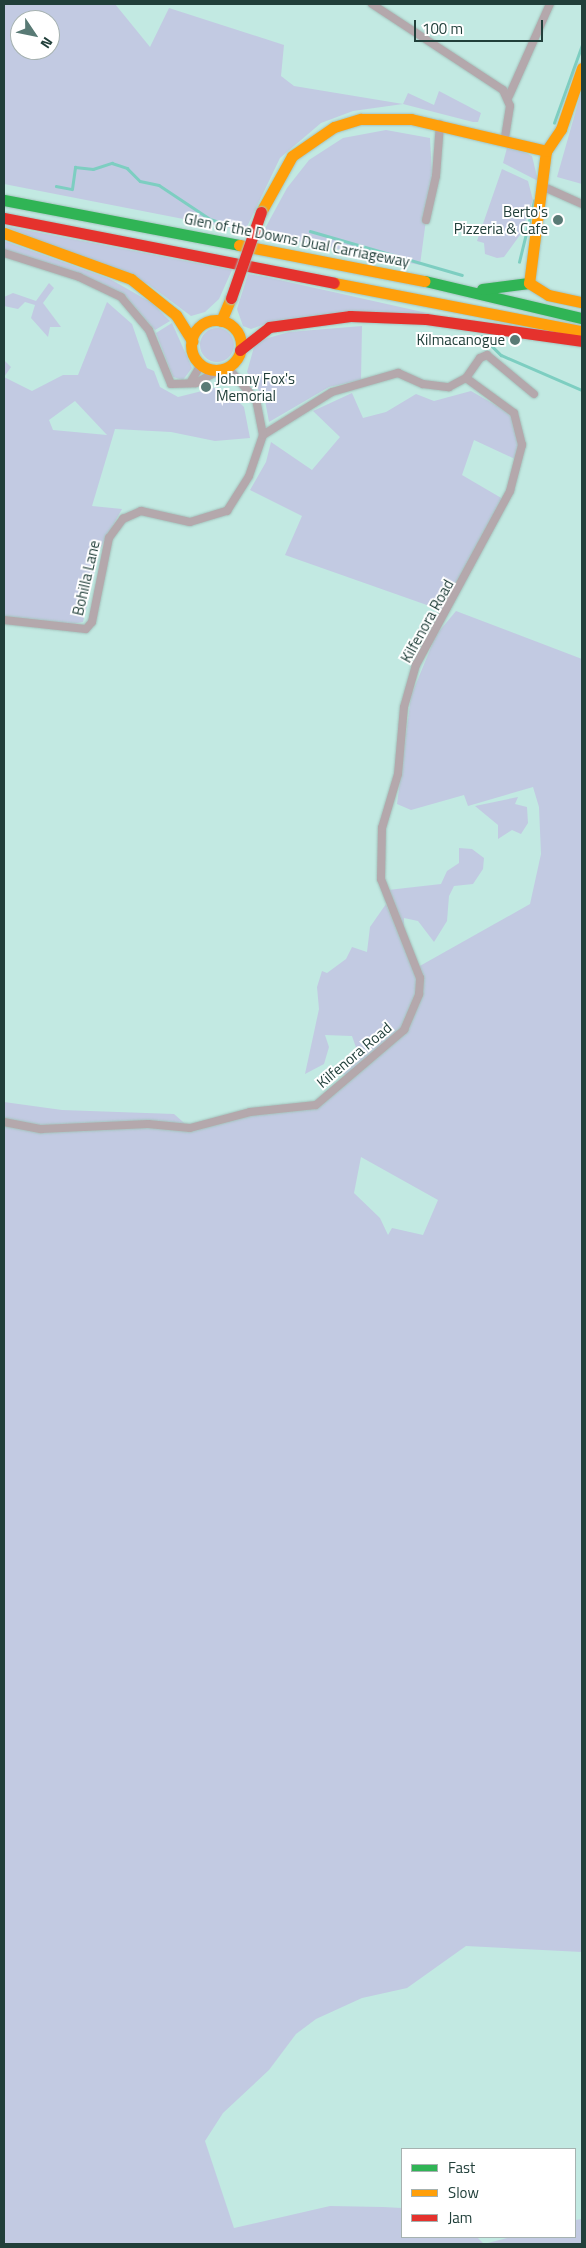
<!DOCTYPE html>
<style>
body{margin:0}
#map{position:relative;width:586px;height:2248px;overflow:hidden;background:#c2e9e2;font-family:"Titillium Web",sans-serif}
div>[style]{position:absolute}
.green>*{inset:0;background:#c2cae2}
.round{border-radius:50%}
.stream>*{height:2.5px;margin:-1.25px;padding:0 1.25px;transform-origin:1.25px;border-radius:1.25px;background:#7dcec1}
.roads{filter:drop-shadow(0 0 1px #a5c4be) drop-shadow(0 0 1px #a5c4be)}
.street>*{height:8px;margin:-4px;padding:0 4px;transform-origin:4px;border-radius:4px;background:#b4a8ac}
.fast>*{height:11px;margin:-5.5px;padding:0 5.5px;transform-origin:5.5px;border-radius:5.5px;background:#30b455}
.slow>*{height:11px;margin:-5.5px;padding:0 5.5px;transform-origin:5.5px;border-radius:5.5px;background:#ff9f0a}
.slow>.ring{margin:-5.5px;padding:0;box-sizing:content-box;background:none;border:11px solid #ff9f0a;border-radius:50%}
.jam>*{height:11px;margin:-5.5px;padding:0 5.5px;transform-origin:5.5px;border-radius:5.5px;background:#e5322d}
.bridges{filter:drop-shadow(0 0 1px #a5c4be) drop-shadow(0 0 1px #a5c4be)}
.jam-bridge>*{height:11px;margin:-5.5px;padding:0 5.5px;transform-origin:5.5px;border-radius:5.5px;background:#e5322d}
.dots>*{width:14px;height:14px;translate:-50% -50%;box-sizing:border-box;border:2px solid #fff;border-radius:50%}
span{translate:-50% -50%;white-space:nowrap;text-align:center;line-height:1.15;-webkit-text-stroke:4px #fff;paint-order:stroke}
.poi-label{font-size:15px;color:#213f3a}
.right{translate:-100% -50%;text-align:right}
.left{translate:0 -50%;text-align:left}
.street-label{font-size:15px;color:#213f3a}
.frame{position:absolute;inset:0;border:5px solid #213f3a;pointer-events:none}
.legend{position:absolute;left:401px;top:2148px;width:175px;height:90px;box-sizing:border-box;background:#fff;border:1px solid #a6b2b0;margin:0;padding:6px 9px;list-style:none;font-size:15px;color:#213f3a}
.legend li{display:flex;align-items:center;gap:10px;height:25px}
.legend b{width:25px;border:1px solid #a6b2b0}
.north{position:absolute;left:10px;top:10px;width:50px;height:50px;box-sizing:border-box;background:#fff;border:1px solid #a6b2b0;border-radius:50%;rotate:124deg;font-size:14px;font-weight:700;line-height:20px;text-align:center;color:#213f3a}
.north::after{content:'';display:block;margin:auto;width:18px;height:22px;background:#597a75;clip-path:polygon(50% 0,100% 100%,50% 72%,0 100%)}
.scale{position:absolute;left:414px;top:20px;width:129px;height:22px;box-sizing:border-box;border:2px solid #213f3a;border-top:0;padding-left:6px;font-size:15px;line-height:18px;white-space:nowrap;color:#213f3a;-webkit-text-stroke:4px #fff;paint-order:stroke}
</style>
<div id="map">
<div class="green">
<i style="clip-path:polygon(evenodd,4px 4px,115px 4px,150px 47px,169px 8px,284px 45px,281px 76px,294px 86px,403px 104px,408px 93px,434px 105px,439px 91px,481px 113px,478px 122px,473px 122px,403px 104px,353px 111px,321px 123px,280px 158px,245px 231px,4px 184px,4px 4px,20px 20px,50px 20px,50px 50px,20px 50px,20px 20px)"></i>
<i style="clip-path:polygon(582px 89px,582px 184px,557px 177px)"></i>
<i style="clip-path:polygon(386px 130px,430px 138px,432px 175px,420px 265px,262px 234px,287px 188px,309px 160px,343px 138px)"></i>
<i style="clip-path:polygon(508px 144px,532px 156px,538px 181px,503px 163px)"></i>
<i style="clip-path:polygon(502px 169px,528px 181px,533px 200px,520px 235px,504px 257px,497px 258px,485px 254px,484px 243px,477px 241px)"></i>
<i style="clip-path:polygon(4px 226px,10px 227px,232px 270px,219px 299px,205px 312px,191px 316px,148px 284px)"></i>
<i style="clip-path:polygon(4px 241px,110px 279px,152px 303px,170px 321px,155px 330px,123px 293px,4px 250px)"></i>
<i style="clip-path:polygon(248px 274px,266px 277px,436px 315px,268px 323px,251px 329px,243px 326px,237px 309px)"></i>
<i style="clip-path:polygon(49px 283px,54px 288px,43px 303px,61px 327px,50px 327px,48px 337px,31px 318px,35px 305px,25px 302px,18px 309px,4px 306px,4px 297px,13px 293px,36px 301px)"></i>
<i style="clip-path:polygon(evenodd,107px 302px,132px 324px,147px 368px,154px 371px,160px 387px,178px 397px,214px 388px,230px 393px,244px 407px,250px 438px,215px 441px,171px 432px,115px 429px,92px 506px,122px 509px,100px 549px,83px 622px,68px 625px,4px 616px,4px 360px,11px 367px,4px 377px,32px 391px,63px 375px,78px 375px,107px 302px,75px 401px,107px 435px,53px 430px,49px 420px,75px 401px)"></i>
<i style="clip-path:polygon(172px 323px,192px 368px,183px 380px,173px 377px,156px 333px)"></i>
<i style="clip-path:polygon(362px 326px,361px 380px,329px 387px,269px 422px,265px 400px,247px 372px,254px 347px,261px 340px,289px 332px)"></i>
<i class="round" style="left:200px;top:328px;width:34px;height:34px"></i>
<i style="clip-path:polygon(471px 391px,511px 414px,520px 439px,517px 460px,474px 440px,462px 475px,503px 499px,441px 610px,285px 555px,302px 516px,250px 490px,266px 462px,271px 442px,312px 470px,340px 437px,313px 411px,352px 393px,363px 418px,386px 412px,416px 394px,434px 401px)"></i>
<i style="clip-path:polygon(evenodd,456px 611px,582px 659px,582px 1952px,466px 1946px,407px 1988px,362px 1998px,316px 2019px,296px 2034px,269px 2070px,223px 2113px,205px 2141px,234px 2228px,330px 2206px,383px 2207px,402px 2208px,402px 2237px,477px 2237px,484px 2244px,511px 2237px,575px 2237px,575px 2220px,582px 2219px,582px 2244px,4px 2244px,4px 1102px,62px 1110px,174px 1114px,190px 1128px,236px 1116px,315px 1105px,392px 1045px,419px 994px,418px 967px,530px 904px,541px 854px,539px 807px,533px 787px,468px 806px,464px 795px,411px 810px,397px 804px,411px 696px,436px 635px,456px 611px,361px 1157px,438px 1200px,423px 1235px,392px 1228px,388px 1235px,380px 1218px,354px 1193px,361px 1157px)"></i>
<i style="clip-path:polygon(518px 797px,515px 804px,527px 807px,528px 823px,521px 834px,512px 830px,498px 839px,498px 825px,475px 806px)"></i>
<i style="clip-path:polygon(459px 848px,472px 849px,484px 858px,483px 869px,473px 884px,454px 886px,449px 896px,447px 921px,434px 942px,418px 921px,404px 918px,404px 934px,388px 890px,441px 884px,447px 871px,459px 863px)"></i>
<i style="clip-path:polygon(386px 904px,416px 977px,416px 994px,402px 1029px,346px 1076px,336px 1068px,359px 1056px,352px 1036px,325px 1035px,329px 1047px,324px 1064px,305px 1074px,319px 1009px,317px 987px,322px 971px,327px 973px,346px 959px,352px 947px,367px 952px,370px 927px)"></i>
</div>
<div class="stream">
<i style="left:554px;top:123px;width:83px;rotate:-70.3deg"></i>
<i style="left:56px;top:186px;width:16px;rotate:11deg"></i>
<i style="left:72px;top:189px;width:22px;rotate:-82deg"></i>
<i style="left:75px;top:167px;width:18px;rotate:6deg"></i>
<i style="left:93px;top:169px;width:20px;rotate:-18deg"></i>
<i style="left:112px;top:163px;width:16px;rotate:18deg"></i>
<i style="left:127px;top:168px;width:18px;rotate:45deg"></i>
<i style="left:140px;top:181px;width:19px;rotate:12deg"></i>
<i style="left:159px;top:185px;width:61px;rotate:33.7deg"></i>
<i style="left:210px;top:219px;width:20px;rotate:18deg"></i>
<i style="left:310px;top:231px;width:158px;rotate:16.1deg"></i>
<i style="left:519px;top:262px;width:63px;rotate:-76.2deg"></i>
<i style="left:482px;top:336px;width:27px;rotate:45deg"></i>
<i style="left:501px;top:355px;width:88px;rotate:23.4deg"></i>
</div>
<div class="roads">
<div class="street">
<i style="left:372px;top:4px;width:157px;rotate:33.3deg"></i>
<i style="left:503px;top:90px;width:17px;rotate:66deg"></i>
<i style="left:510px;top:106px;width:32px;rotate:99deg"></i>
<i style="left:509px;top:96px;width:101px;rotate:-66deg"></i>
<i style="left:544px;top:187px;width:42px;rotate:24.1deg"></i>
<i style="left:426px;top:220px;width:45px;rotate:-77.2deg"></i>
<i style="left:436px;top:176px;width:52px;rotate:-85.6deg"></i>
<i style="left:4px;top:253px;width:79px;rotate:17.7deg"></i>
<i style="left:79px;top:277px;width:47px;rotate:25.5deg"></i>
<i style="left:121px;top:297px;width:43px;rotate:49.7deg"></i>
<i style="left:149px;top:330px;width:58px;rotate:67.8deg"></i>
<i style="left:171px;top:384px;width:25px;rotate:-2deg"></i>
<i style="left:196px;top:383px;width:29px;rotate:-29deg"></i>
<i style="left:190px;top:383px;width:21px;rotate:-59deg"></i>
<i style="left:263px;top:435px;width:81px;rotate:-31.9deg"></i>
<i style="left:332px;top:392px;width:69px;rotate:-16.1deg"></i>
<i style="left:398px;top:373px;width:27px;rotate:24deg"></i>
<i style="left:423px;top:384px;width:26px;rotate:7deg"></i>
<i style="left:449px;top:387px;width:19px;rotate:-28deg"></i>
<i style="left:466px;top:378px;width:24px;rotate:-55deg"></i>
<i style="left:480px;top:358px;width:8px;rotate:-23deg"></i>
<i style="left:487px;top:355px;width:61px;rotate:39.7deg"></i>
<i style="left:4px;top:620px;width:82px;rotate:6.3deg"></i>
<i style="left:86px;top:629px;width:9px;rotate:-49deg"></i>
<i style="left:92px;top:622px;width:86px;rotate:-78.6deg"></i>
<i style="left:109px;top:538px;width:24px;rotate:-54deg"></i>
<i style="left:123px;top:519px;width:20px;rotate:-24deg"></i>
<i style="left:141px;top:511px;width:50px;rotate:12.7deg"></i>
<i style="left:190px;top:522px;width:39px;rotate:-17deg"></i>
<i style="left:227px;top:511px;width:41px;rotate:-57.8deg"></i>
<i style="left:249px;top:476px;width:43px;rotate:-71.1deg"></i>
<i style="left:263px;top:435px;width:36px;rotate:-101deg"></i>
<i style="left:256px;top:400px;width:44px;rotate:-131.3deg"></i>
<i style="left:4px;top:1122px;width:38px;rotate:11deg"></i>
<i style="left:41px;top:1129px;width:107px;rotate:-2.7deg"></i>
<i style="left:148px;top:1124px;width:42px;rotate:5.4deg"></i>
<i style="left:190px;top:1128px;width:62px;rotate:-14.9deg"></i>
<i style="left:250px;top:1112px;width:66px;rotate:-6.1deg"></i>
<i style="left:316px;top:1105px;width:116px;rotate:-40.4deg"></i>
<i style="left:404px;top:1030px;width:39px;rotate:-67deg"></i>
<i style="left:419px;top:994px;width:16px;rotate:-86deg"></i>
<i style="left:420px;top:978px;width:106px;rotate:-111.5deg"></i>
<i style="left:381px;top:879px;width:51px;rotate:-88.9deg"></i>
<i style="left:382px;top:828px;width:56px;rotate:-73.5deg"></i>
<i style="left:398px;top:774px;width:67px;rotate:-84.9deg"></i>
<i style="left:404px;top:707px;width:44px;rotate:-74.1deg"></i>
<i style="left:416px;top:665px;width:198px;rotate:-61.6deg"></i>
<i style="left:510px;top:491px;width:48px;rotate:-75.4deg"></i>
<i style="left:522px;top:445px;width:33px;rotate:-104deg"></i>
<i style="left:514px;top:413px;width:59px;rotate:-143.9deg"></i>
</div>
<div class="fast">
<i style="left:4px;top:200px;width:239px;rotate:10.8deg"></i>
<i style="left:425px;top:281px;width:161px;rotate:13.3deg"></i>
<i style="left:482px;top:289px;width:47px;rotate:-7.3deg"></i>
</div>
<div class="slow">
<i style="left:582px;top:68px;width:65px;rotate:109deg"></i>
<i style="left:561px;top:129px;width:27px;rotate:124deg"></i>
<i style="left:546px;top:151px;width:133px;rotate:97.3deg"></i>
<i style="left:529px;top:283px;width:22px;rotate:32deg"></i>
<i style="left:548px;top:295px;width:35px;rotate:12deg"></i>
<i style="left:261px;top:212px;width:64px;rotate:-61deg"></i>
<i style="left:292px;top:156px;width:51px;rotate:-34.6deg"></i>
<i style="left:334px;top:127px;width:28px;rotate:-17deg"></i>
<i style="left:361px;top:119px;width:50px"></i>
<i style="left:411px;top:119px;width:139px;rotate:13.3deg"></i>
<i style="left:4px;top:233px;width:135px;rotate:19.9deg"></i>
<i style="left:131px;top:279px;width:58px;rotate:38.7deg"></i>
<i style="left:176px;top:315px;width:31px;rotate:58deg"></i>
<i style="left:239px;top:245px;width:189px;rotate:11deg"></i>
<i style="left:334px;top:283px;width:253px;rotate:11deg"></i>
<i class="ring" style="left:191px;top:320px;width:39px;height:39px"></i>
<i style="left:221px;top:321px;width:25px;rotate:-67deg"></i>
</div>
<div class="jam">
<i style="left:4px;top:218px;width:336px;rotate:11.1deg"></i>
<i style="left:240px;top:350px;width:37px;rotate:-38deg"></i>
<i style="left:269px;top:327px;width:82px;rotate:-7.7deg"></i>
<i style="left:350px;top:316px;width:76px;rotate:2.3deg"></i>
<i style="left:426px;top:319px;width:158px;rotate:8deg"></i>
</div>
</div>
<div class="bridges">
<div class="jam-bridge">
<i style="left:231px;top:298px;width:91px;rotate:-70.8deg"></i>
</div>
</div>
<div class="dots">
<i style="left:558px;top:220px;background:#597a75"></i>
<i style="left:515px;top:340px;background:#597a75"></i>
<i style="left:206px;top:387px;background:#597a75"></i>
</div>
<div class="poi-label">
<span class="right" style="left:548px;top:220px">Berto's<br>Pizzeria &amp; Cafe</span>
<span class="right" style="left:505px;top:340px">Kilmacanogue</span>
<span class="left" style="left:216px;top:387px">Johnny Fox's<br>Memorial</span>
</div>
<div class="street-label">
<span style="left:297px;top:240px;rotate:11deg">Glen of the Downs Dual Carriageway</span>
<span style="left:86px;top:578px;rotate:-77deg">Bohilla Lane</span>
<span style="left:427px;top:621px;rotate:-61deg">Kilfenora Road</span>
<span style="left:354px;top:1055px;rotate:-40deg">Kilfenora Road</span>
</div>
<div class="frame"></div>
<ul class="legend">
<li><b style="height:6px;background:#30b455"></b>Fast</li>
<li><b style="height:6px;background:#ff9f0a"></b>Slow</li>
<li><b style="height:6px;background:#e5322d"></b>Jam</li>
</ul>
<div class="north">N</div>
<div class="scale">100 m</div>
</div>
